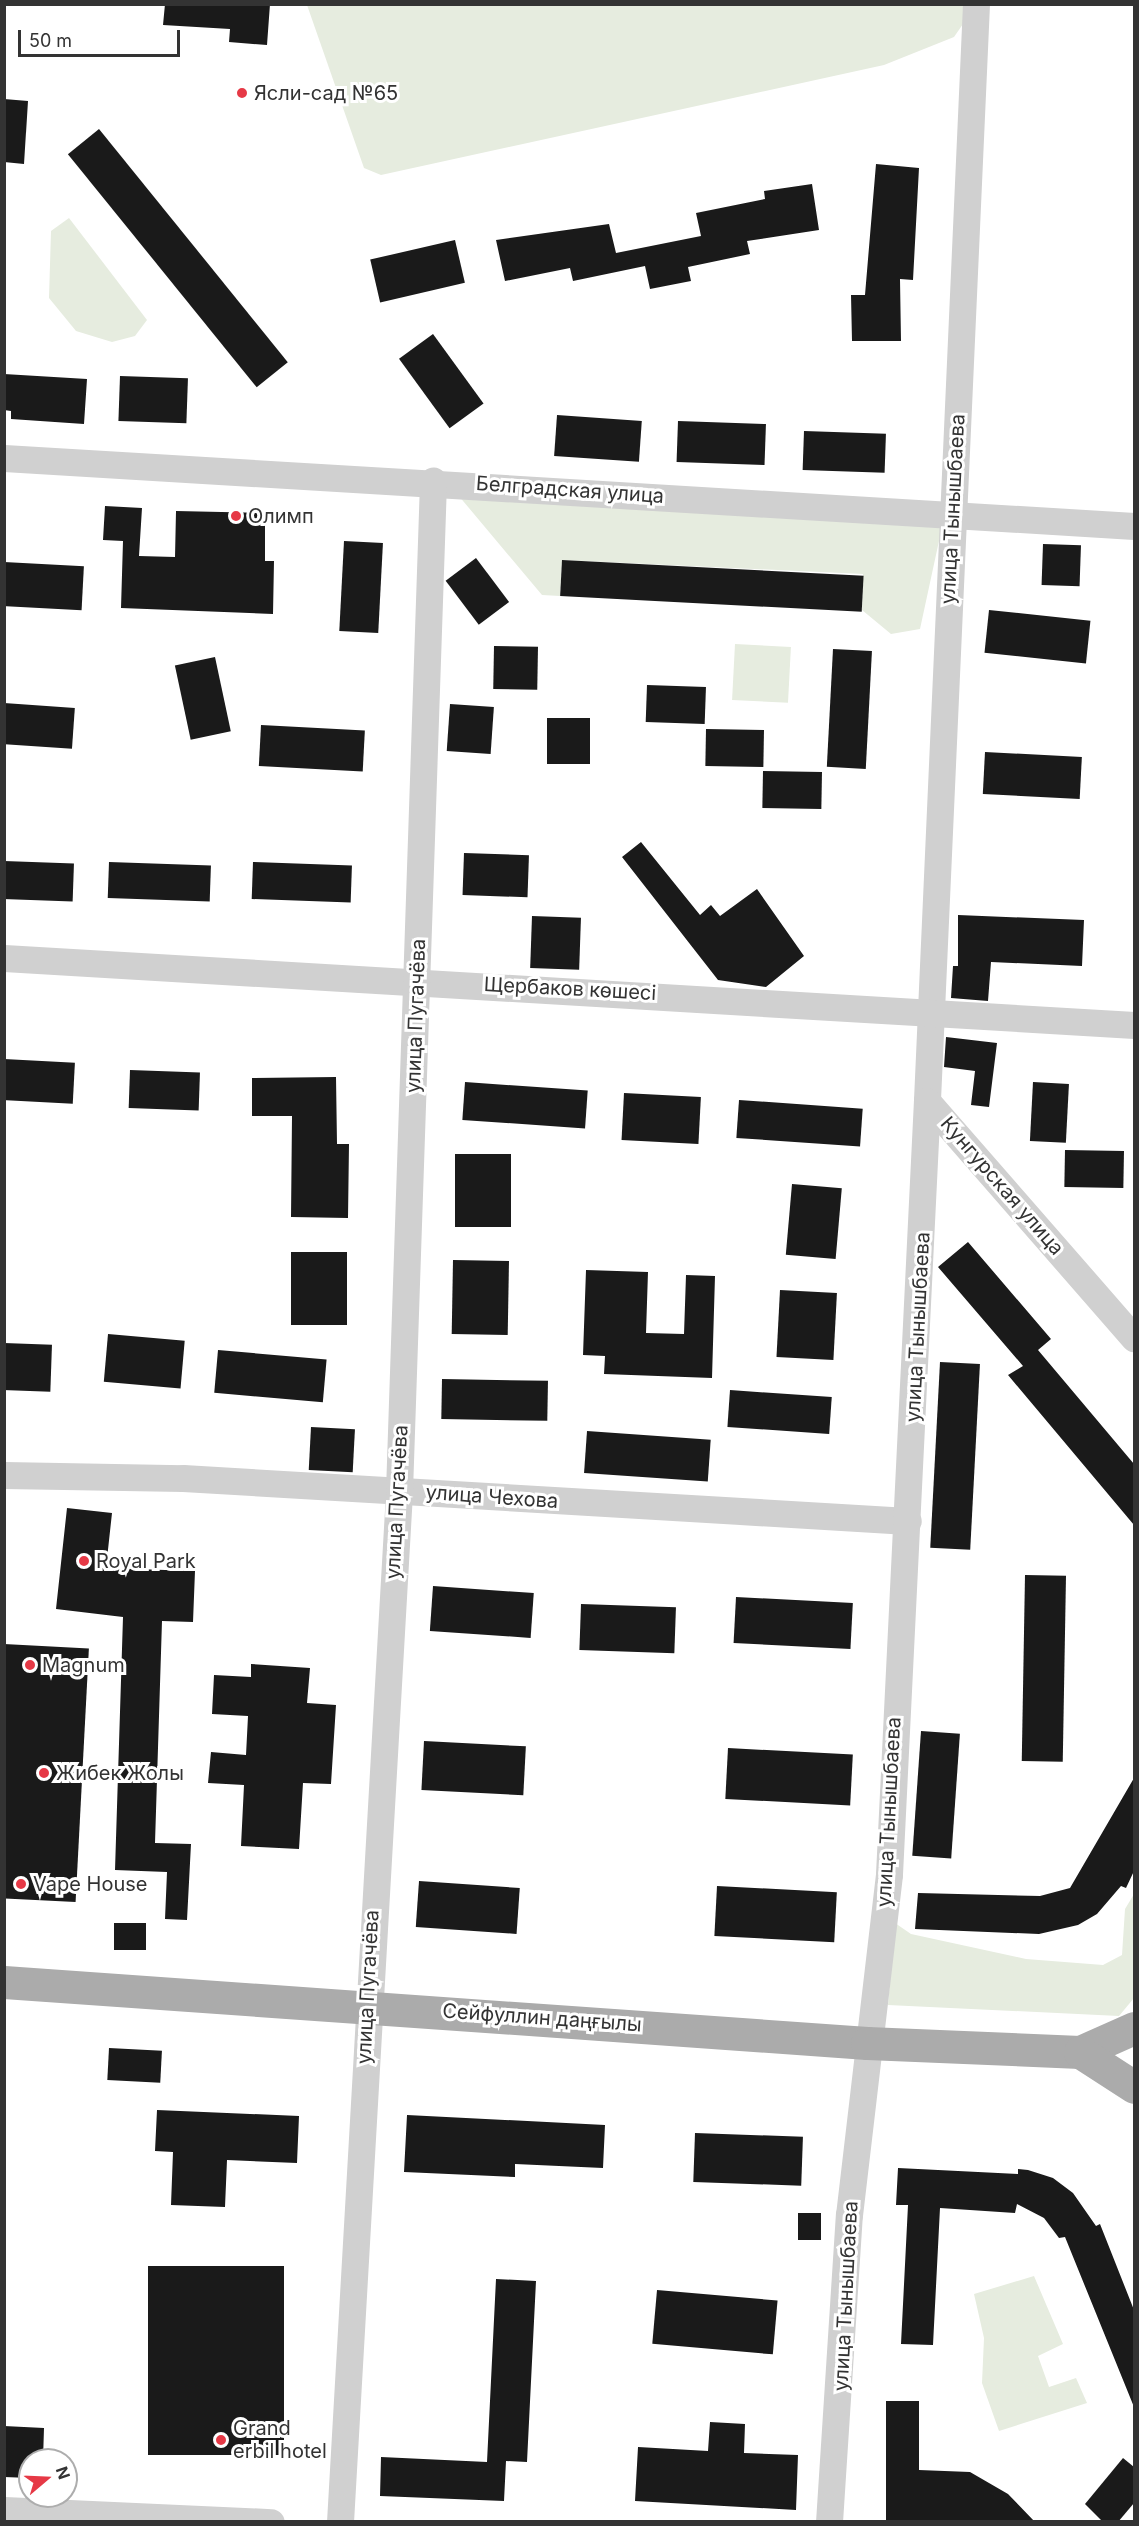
<!DOCTYPE html>
<meta charset="utf-8">
<style>
body{margin:0}
#map{position:relative;width:1139px;height:2526px;overflow:hidden;background:#fff;font-family:Inter,sans-serif}
div>[style]{position:absolute}
.green>*{inset:0;background:#e6ecdf;transform-origin:0 0}
.building>*{inset:0;background:#1a1a1a;transform-origin:0 0}
.minor>*{height:27px;margin:-13.5px;padding:0 13.5px;transform-origin:13.5px;border-radius:13.5px;background:#d0d0d0}
.major>*{height:33px;margin:-16.5px;padding:0 16.5px;transform-origin:16.5px;border-radius:16.5px;background:#ababab}
.dots>*{width:16px;height:16px;translate:-50% -50%;box-sizing:border-box;border:3px solid #fff;border-radius:50%}
span{translate:-50% -50%;white-space:nowrap;text-align:center;line-height:1.15;-webkit-text-stroke:6px #fff;paint-order:stroke}
.poi-label{font-size:20px;color:#333}
.left{translate:0 -50%;text-align:left}
.street-label{font-size:20px;color:#333}
.frame{position:absolute;inset:0;border:6px solid #333;pointer-events:none}
.north{position:absolute;left:18px;top:2448px;width:60px;height:60px;box-sizing:border-box;background:#fff;border:2px solid #adadad;border-radius:50%;rotate:71deg;font-size:16px;font-weight:700;line-height:24px;text-align:center;color:#333}
.north::after{content:'';display:block;margin:auto;width:21px;height:27px;background:#e63946;clip-path:polygon(50% 0,100% 100%,50% 72%,0 100%)}
.scale{position:absolute;left:18px;top:30px;width:162px;height:27px;box-sizing:border-box;border:3px solid #333;border-top:0;padding-left:8px;font-size:18px;line-height:21px;white-space:nowrap;color:#333;-webkit-text-stroke:4px #fff;paint-order:stroke}
</style>
<div id="map">
<div class="green">
<i style="clip-path:polygon(307px 5px,964px 5px,963px 24px,954px 37px,884px 65px,381px 175px,364px 168px)"></i>
<i style="clip-path:polygon(69px 218px,147px 320px,135px 336px,112px 342px,76px 331px,49px 298px,51px 231px)"></i>
<i style="clip-path:polygon(453px 489px,942px 527px,920px 629px,891px 634px,862px 610px,863px 574px,562px 560px,560px 596px,542px 595px)"></i>
<i style="left:735px;top:644px;width:56px;height:56px;rotate:3deg"></i>
<i style="clip-path:polygon(1134px 1894px,1134px 1998px,1119px 2016px,888px 2005px,895px 1923px,911px 1934px,1026px 1959px,1103px 1965px,1122px 1955px,1125px 1909px)"></i>
<i style="clip-path:polygon(1034px 2276px,1063px 2344px,1038px 2356px,1049px 2387px,1076px 2378px,1087px 2403px,999px 2431px,982px 2383px,984px 2338px,974px 2294px)"></i>
</div>
<div class="building">
<i style="clip-path:polygon(165px 4px,270px 4px,267px 45px,229px 42px,230px 29px,163px 25px)"></i>
<i style="clip-path:polygon(4px 99px,28px 101px,24px 164px,4px 162px)"></i>
<i style="left:99px;top:129px;width:300px;height:40px;rotate:51deg"></i>
<i style="clip-path:polygon(876px 164px,919px 168px,913px 280px,900px 279px,901px 341px,852px 341px,851px 295px,865px 295px)"></i>
<i style="clip-path:polygon(812px 184px,819px 230px,747px 241px,750px 254px,688px 267px,691px 281px,650px 289px,645px 266px,573px 281px,570px 268px,505px 281px,496px 240px,609px 224px,616px 253px,701px 236px,696px 213px,765px 199px,764px 191px)"></i>
<i style="left:455px;top:240px;width:44px;height:87px;rotate:77deg"></i>
<i style="left:433px;top:334px;width:86px;height:42px;rotate:54deg"></i>
<i style="clip-path:polygon(4px 374px,87px 379px,84px 424px,11px 419px,11px 411px,4px 410px)"></i>
<i style="left:120px;top:376px;width:68px;height:45px;rotate:2deg"></i>
<i style="left:557px;top:415px;width:85px;height:41px;rotate:4deg"></i>
<i style="left:678px;top:421px;width:88px;height:41px;rotate:2deg"></i>
<i style="left:804px;top:431px;width:82px;height:39px;rotate:2deg"></i>
<i style="clip-path:polygon(105px 506px,142px 508px,139px 556px,175px 557px,176px 511px,265px 513px,265px 561px,274px 561px,273px 614px,121px 608px,123px 541px,103px 540px)"></i>
<i style="left:344px;top:541px;width:39px;height:90px;rotate:3deg"></i>
<i style="left:1043px;top:544px;width:38px;height:41px;rotate:2deg"></i>
<i style="left:476px;top:558px;width:55px;height:38px;rotate:53deg"></i>
<i style="left:562px;top:560px;width:302px;height:36px;rotate:3deg"></i>
<i style="left:4px;top:562px;width:80px;height:44px;rotate:3deg"></i>
<i style="left:989px;top:610px;width:102px;height:43px;rotate:6deg"></i>
<i style="left:494px;top:646px;width:44px;height:43px;rotate:1deg"></i>
<i style="left:833px;top:649px;width:39px;height:118px;rotate:3deg"></i>
<i style="left:215px;top:657px;width:76px;height:41px;rotate:78deg"></i>
<i style="left:647px;top:685px;width:59px;height:37px;rotate:2deg"></i>
<i style="left:4px;top:703px;width:71px;height:41px;rotate:4deg"></i>
<i style="left:450px;top:704px;width:44px;height:47px;rotate:4deg"></i>
<i style="left:547px;top:718px;width:43px;height:46px"></i>
<i style="left:261px;top:725px;width:104px;height:41px;rotate:3deg"></i>
<i style="left:706px;top:729px;width:58px;height:37px;rotate:1deg"></i>
<i style="left:985px;top:752px;width:97px;height:42px;rotate:3deg"></i>
<i style="left:763px;top:771px;width:59px;height:37px;rotate:1deg"></i>
<i style="clip-path:polygon(641px 842px,700px 915px,711px 905px,720px 916px,757px 889px,804px 956px,766px 987px,718px 980px,622px 857px)"></i>
<i style="left:464px;top:853px;width:65px;height:42px;rotate:2deg"></i>
<i style="left:4px;top:861px;width:70px;height:38px;rotate:2deg"></i>
<i style="left:109px;top:862px;width:102px;height:36px;rotate:2deg"></i>
<i style="left:253px;top:862px;width:99px;height:37px;rotate:2deg"></i>
<i style="clip-path:polygon(958px 915px,1084px 920px,1082px 966px,991px 962px,988px 1001px,951px 998px,953px 966px,958px 966px)"></i>
<i style="left:532px;top:916px;width:49px;height:52px;rotate:2deg"></i>
<i style="clip-path:polygon(946px 1037px,997px 1043px,989px 1107px,971px 1105px,975px 1071px,944px 1067px)"></i>
<i style="left:4px;top:1059px;width:71px;height:41px;rotate:3deg"></i>
<i style="left:130px;top:1070px;width:70px;height:38px;rotate:2deg"></i>
<i style="clip-path:polygon(336px 1077px,337px 1144px,349px 1144px,348px 1218px,291px 1217px,292px 1116px,252px 1116px,252px 1078px)"></i>
<i style="left:465px;top:1082px;width:123px;height:38px;rotate:4deg"></i>
<i style="left:1033px;top:1082px;width:36px;height:59px;rotate:3deg"></i>
<i style="left:624px;top:1093px;width:77px;height:47px;rotate:3deg"></i>
<i style="left:739px;top:1100px;width:124px;height:38px;rotate:4deg"></i>
<i style="left:1065px;top:1150px;width:59px;height:37px;rotate:1deg"></i>
<i style="left:455px;top:1154px;width:56px;height:73px"></i>
<i style="left:792px;top:1184px;width:50px;height:71px;rotate:5deg"></i>
<i style="clip-path:polygon(968px 1242px,1051px 1339px,1038px 1350px,1134px 1464px,1134px 1525px,1008px 1375px,1023px 1366px,938px 1267px)"></i>
<i style="left:291px;top:1252px;width:56px;height:73px"></i>
<i style="left:453px;top:1260px;width:56px;height:74px;rotate:1deg"></i>
<i style="clip-path:polygon(586px 1270px,648px 1272px,646px 1333px,684px 1334px,686px 1275px,715px 1276px,712px 1378px,604px 1374px,605px 1356px,583px 1355px)"></i>
<i style="left:780px;top:1290px;width:57px;height:67px;rotate:3deg"></i>
<i style="left:108px;top:1334px;width:77px;height:48px;rotate:5deg"></i>
<i style="left:4px;top:1343px;width:48px;height:47px;rotate:2deg"></i>
<i style="left:218px;top:1350px;width:109px;height:43px;rotate:5deg"></i>
<i style="left:940px;top:1362px;width:40px;height:186px;rotate:3deg"></i>
<i style="left:442px;top:1379px;width:106px;height:40px;rotate:1deg"></i>
<i style="left:730px;top:1390px;width:102px;height:37px;rotate:4deg"></i>
<i style="left:311px;top:1427px;width:44px;height:43px;rotate:3deg"></i>
<i style="left:587px;top:1431px;width:124px;height:42px;rotate:4deg"></i>
<i style="clip-path:polygon(67px 1508px,112px 1513px,106px 1568px,195px 1571px,193px 1622px,162px 1621px,155px 1843px,191px 1844px,187px 1920px,165px 1919px,167px 1872px,115px 1870px,123px 1617px,56px 1609px)"></i>
<i style="left:1025px;top:1575px;width:41px;height:186px;rotate:1deg"></i>
<i style="left:433px;top:1586px;width:101px;height:45px;rotate:4deg"></i>
<i style="left:736px;top:1597px;width:117px;height:46px;rotate:3deg"></i>
<i style="left:581px;top:1604px;width:95px;height:46px;rotate:2deg"></i>
<i style="left:4px;top:1644px;width:85px;height:254px;rotate:3deg"></i>
<i style="clip-path:polygon(251px 1664px,310px 1668px,307px 1703px,336px 1705px,331px 1784px,303px 1783px,299px 1849px,241px 1846px,244px 1785px,208px 1783px,211px 1752px,246px 1755px,248px 1716px,212px 1714px,214px 1675px,251px 1677px)"></i>
<i style="left:921px;top:1731px;width:39px;height:125px;rotate:4deg"></i>
<i style="left:424px;top:1741px;width:102px;height:49px;rotate:3deg"></i>
<i style="left:728px;top:1748px;width:125px;height:51px;rotate:3deg"></i>
<i style="clip-path:polygon(1134px 1778px,1134px 1871px,1126px 1888px,1121px 1886px,1097px 1914px,1078px 1925px,1039px 1934px,915px 1929px,918px 1893px,1040px 1896px,1070px 1888px)"></i>
<i style="left:419px;top:1881px;width:101px;height:46px;rotate:4deg"></i>
<i style="left:717px;top:1886px;width:120px;height:50px;rotate:3deg"></i>
<i style="left:114px;top:1923px;width:32px;height:27px"></i>
<i style="left:109px;top:2048px;width:53px;height:32px;rotate:3deg"></i>
<i style="clip-path:polygon(157px 2110px,299px 2116px,297px 2163px,227px 2160px,225px 2207px,171px 2205px,173px 2152px,155px 2151px)"></i>
<i style="clip-path:polygon(407px 2115px,605px 2125px,603px 2168px,515px 2164px,515px 2177px,404px 2172px)"></i>
<i style="left:695px;top:2133px;width:108px;height:49px;rotate:2deg"></i>
<i style="clip-path:polygon(898px 2168px,1018px 2174px,1018px 2169px,1028px 2170px,1053px 2178px,1073px 2193px,1096px 2226px,1100px 2224px,1134px 2310px,1134px 2407px,1065px 2237px,1059px 2238px,1044px 2218px,1017px 2204px,1015px 2213px,940px 2208px,933px 2345px,901px 2344px,908px 2205px,896px 2205px)"></i>
<i style="left:798px;top:2213px;width:23px;height:27px"></i>
<i style="left:148px;top:2266px;width:136px;height:189px"></i>
<i style="clip-path:polygon(496px 2279px,536px 2281px,527px 2462px,506px 2461px,504px 2501px,380px 2496px,381px 2457px,487px 2462px)"></i>
<i style="left:657px;top:2290px;width:121px;height:54px;rotate:5deg"></i>
<i style="clip-path:polygon(886px 2401px,919px 2401px,919px 2470px,970px 2472px,1008px 2494px,1035px 2522px,886px 2522px)"></i>
<i style="clip-path:polygon(710px 2422px,745px 2424px,744px 2453px,798px 2455px,796px 2510px,635px 2501px,638px 2447px,708px 2451px)"></i>
<i style="clip-path:polygon(4px 2426px,44px 2428px,43px 2460px,30px 2460px,30px 2478px,4px 2477px)"></i>
<i style="clip-path:polygon(1123px 2458px,1134px 2467px,1134px 2503px,1118px 2522px,1103px 2522px,1085px 2504px)"></i>
</div>
<div class="minor">
<i style="left:976px;top:4px;width:1098px;rotate:92.56deg"></i>
<i style="left:927px;top:1101px;width:315px;rotate:48.9deg"></i>
<i style="left:4px;top:458px;width:1132px;rotate:3.44deg"></i>
<i style="left:4px;top:958px;width:1132px;rotate:3.39deg"></i>
<i style="left:4px;top:1475px;width:179px;rotate:1deg"></i>
<i style="left:183px;top:1478px;width:726px;rotate:3.39deg"></i>
<i style="left:4px;top:2510px;width:267px;rotate:2.6deg"></i>
<i style="left:340px;top:2522px;width:1033px;rotate:-86.72deg"></i>
<i style="left:399px;top:1491px;width:1011px;rotate:-88.07deg"></i>
<i style="left:829px;top:2522px;width:308px;rotate:-86.3deg"></i>
<i style="left:849px;top:2215px;width:343px;rotate:-83.3deg"></i>
<i style="left:889px;top:1874px;width:774px;rotate:-87.19deg"></i>
</div>
<div class="major">
<i style="left:4px;top:1982px;width:865px;rotate:4.04deg"></i>
<i style="left:867px;top:2043px;width:213px;rotate:2.4deg"></i>
<i style="left:1080px;top:2052px;width:59px;rotate:-24deg"></i>
<i style="left:1080px;top:2052px;width:64px;rotate:32.9deg"></i>
</div>
<div class="dots">
<i style="left:242px;top:93px;background:#e63946"></i>
<i style="left:236px;top:516px;background:#e63946"></i>
<i style="left:84px;top:1561px;background:#e63946"></i>
<i style="left:30px;top:1665px;background:#e63946"></i>
<i style="left:44px;top:1773px;background:#e63946"></i>
<i style="left:21px;top:1884px;background:#e63946"></i>
<i style="left:221px;top:2440px;background:#e63946"></i>
</div>
<div class="poi-label">
<span class="left" style="left:254px;top:93px">Ясли-сад №65</span>
<span class="left" style="left:248px;top:516px">Олимп</span>
<span class="left" style="left:96px;top:1561px">Royal Park</span>
<span class="left" style="left:42px;top:1665px">Magnum</span>
<span class="left" style="left:56px;top:1773px">Жибек Жолы</span>
<span class="left" style="left:33px;top:1884px">Vape House</span>
<span class="left" style="left:233px;top:2440px">Grand<br>erbil hotel</span>
</div>
<div class="street-label">
<span style="left:570px;top:490px;rotate:4deg">Белградская улица</span>
<span style="left:953px;top:509px;rotate:-87deg">улица Тынышбаева</span>
<span style="left:570px;top:989px;rotate:3deg">Щербаков көшесі</span>
<span style="left:416px;top:1016px;rotate:-88deg">улица Пугачёва</span>
<span style="left:1002px;top:1186px;rotate:49deg">Кунгурская улица</span>
<span style="left:918px;top:1327px;rotate:-87deg">улица Тынышбаева</span>
<span style="left:492px;top:1497px;rotate:4deg">улица Чехова</span>
<span style="left:397px;top:1502px;rotate:-87deg">улица Пугачёва</span>
<span style="left:889px;top:1812px;rotate:-87deg">улица Тынышбаева</span>
<span style="left:368px;top:1987px;rotate:-87deg">улица Пугачёва</span>
<span style="left:542px;top:2018px;rotate:4deg">Сейфуллин даңғылы</span>
<span style="left:846px;top:2296px;rotate:-87deg">улица Тынышбаева</span>
</div>
<div class="frame"></div>
<div class="north">N</div>
<div class="scale">50 m</div>
</div>
